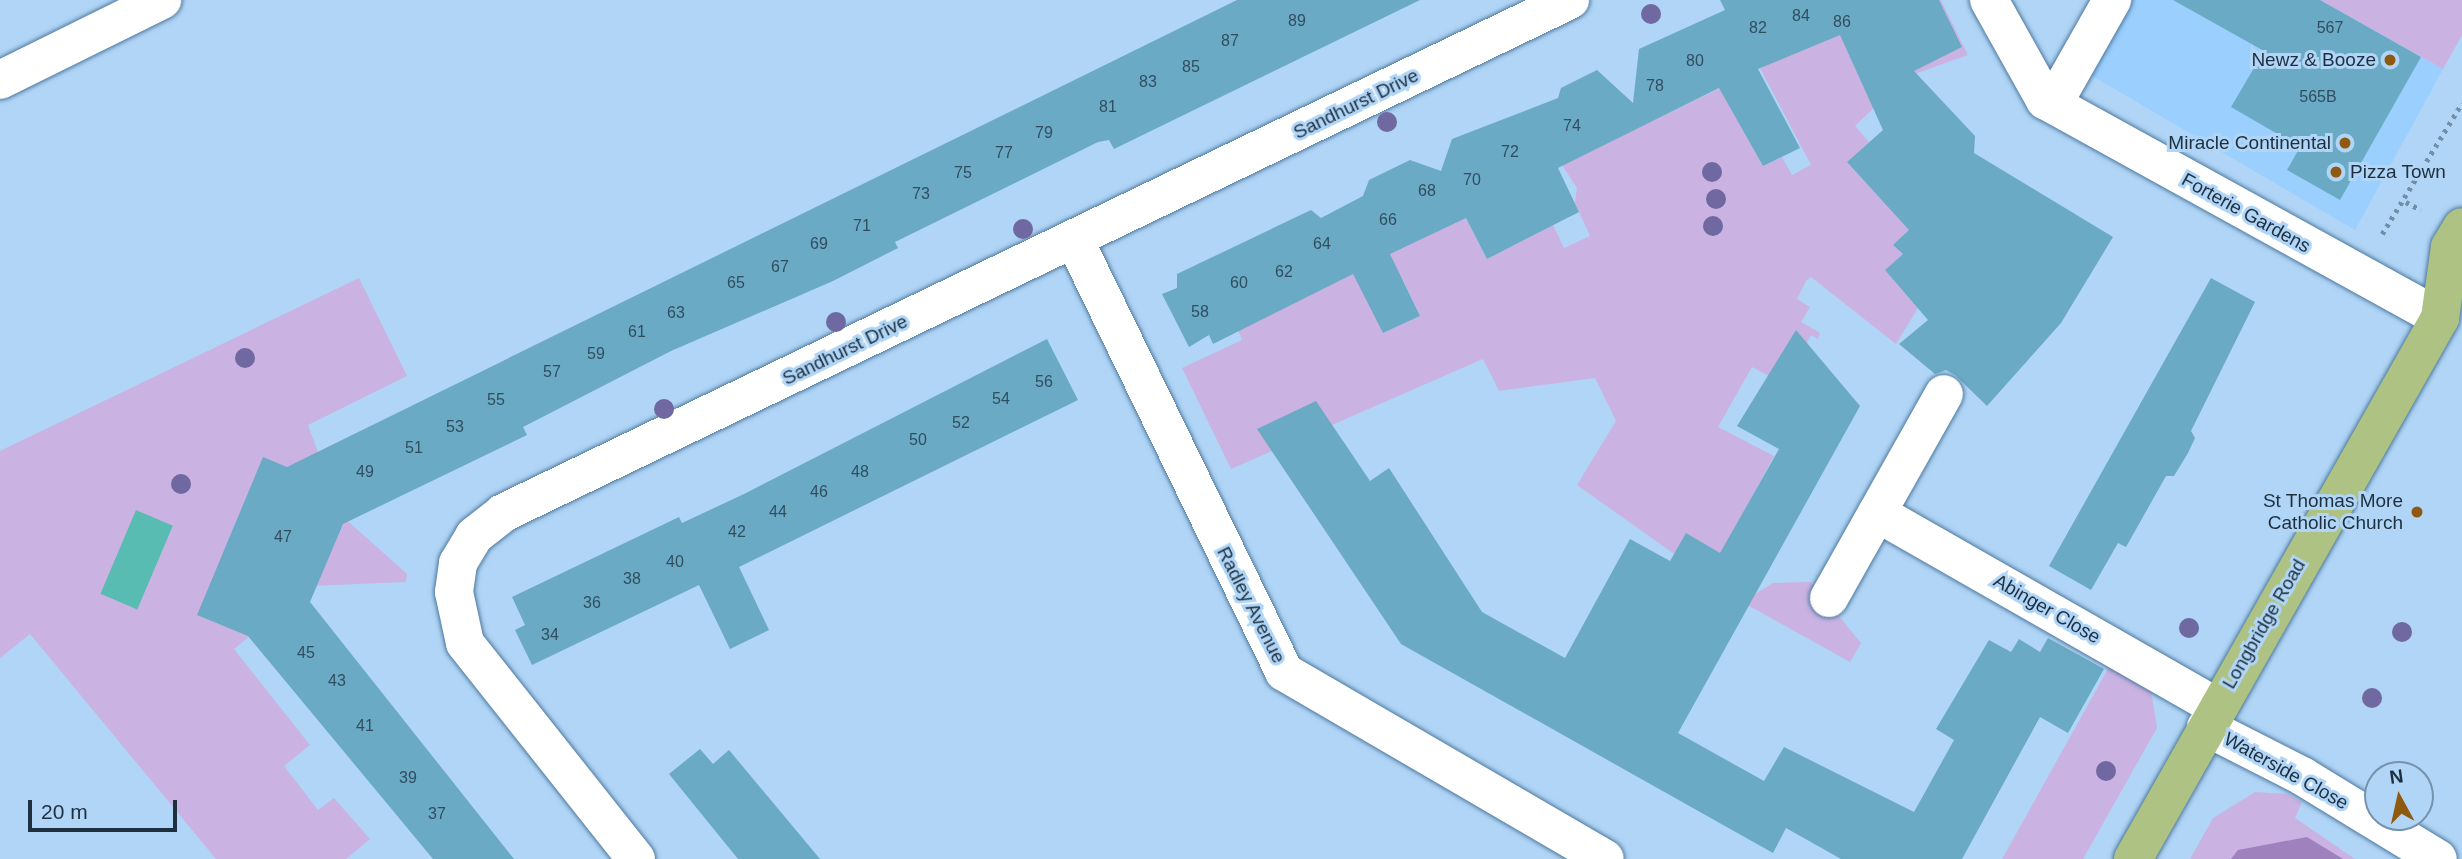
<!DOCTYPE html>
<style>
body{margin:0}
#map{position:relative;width:2462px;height:859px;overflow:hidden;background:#b0d5f6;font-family:Helvetica,sans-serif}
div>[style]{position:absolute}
.built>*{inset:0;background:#9acffe}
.green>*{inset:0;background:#cab3e3}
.forest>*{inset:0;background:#9f81bd}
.water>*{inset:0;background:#59bcb2;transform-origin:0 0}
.building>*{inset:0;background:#6aaac4}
.path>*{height:4.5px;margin-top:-2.25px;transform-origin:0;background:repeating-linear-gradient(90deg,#728fa9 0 3.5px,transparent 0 8.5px)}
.roads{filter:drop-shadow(0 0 2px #4e799f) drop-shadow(0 0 2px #4e799f)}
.minor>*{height:38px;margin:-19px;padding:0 19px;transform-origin:19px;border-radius:19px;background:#fff}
.major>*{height:38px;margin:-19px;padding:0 19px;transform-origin:19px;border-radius:19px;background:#adc283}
.trees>*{width:20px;height:20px;margin:-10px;border-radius:50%;background:#7068a0}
.dots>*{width:19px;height:19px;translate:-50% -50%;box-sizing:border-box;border:4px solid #b0d5f6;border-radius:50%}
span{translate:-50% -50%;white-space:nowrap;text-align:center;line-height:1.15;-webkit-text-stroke:6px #b0d5f6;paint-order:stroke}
.number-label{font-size:16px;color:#314e61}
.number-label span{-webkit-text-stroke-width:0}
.poi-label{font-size:19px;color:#1e3040}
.right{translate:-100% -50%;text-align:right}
.left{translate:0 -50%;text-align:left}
.street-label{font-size:19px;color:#1e3040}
.north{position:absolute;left:2364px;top:761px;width:70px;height:70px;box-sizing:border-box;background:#b0d5f6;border:2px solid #7693ad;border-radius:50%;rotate:352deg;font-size:19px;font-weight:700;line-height:28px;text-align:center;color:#1e3040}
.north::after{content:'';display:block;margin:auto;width:24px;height:32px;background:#905910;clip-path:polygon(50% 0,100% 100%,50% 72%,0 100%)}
.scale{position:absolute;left:28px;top:800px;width:149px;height:32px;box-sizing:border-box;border:4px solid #1e3040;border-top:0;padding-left:9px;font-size:21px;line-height:24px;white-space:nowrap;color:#1e3040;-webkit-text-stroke:5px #b0d5f6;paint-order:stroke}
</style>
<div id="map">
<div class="built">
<i style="clip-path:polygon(2124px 0,2320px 0,2443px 69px,2355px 230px,2084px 71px)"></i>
</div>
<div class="green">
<i style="clip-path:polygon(1900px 0,1941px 0,1968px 55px,1906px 77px,1855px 126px,1869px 142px,1847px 162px,1878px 196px,1921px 219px,1894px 245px,1903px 254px,1885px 270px,1918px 308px,1896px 344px,1811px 277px,1806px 281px,1797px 299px,1810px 307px,1801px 322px,1820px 333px,1818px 339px,1811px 335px,1784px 384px,1752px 367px,1718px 427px,1774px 456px,1708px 578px,1577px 485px,1616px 421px,1595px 378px,1499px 391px,1483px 359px,1231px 469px,1182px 368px,1242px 340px,1238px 330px,1359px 265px,1383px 333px,1420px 316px,1403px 280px,1381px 259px,1396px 244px,1403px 248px,1463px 212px,1487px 259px,1553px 225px,1564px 248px,1590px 236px,1575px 203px,1577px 188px,1562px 165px,1733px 82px,1726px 100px,1763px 166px,1782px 157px,1792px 175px,1811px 165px,1760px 68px)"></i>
<i style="clip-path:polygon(2320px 0,2462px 0,2462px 35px,2443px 69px)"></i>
<i style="clip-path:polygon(359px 278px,407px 376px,308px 425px,341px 515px,407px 574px,406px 582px,311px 586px,234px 649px,310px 745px,284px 766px,318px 810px,334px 798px,370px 839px,346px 859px,216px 859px,30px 634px,0 658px,0 451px)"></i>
<i style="clip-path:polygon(1811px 582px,1861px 643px,1850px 662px,1742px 602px,1773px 583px)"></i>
<i style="clip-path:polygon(2113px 660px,2151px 690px,2157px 728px,2083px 859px,2002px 859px)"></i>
<i style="clip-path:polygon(2255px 792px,2287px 794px,2302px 802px,2295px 818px,2355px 859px,2190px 859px,2213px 818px)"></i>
</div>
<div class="forest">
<i style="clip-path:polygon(2307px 837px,2343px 859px,2231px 859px,2238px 850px)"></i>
</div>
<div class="water">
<i style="left:136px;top:510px;width:40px;height:91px;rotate:23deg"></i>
</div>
<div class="building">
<i style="clip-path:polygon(1237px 0,1420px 0,1114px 149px,1109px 140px,1098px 142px,895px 242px,898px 248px,833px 281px,671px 351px,523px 427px,527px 435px,343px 524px,310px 602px,514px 859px,433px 859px,248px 636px,197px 615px,263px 457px,287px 467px)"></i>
<i style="clip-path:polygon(1720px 0,1939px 0,1962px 47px,1914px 71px,1975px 136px,1974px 153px,2113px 237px,2061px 323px,1987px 406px,1955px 375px,1946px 370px,1935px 374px,1899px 344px,1928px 320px,1885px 270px,1903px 254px,1893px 245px,1909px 230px,1847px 162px,1883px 130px,1840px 35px,1758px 69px,1800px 148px,1763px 166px,1719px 88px,1558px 168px,1579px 212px,1487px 259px,1466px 218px,1390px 254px,1420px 316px,1383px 333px,1353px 274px,1213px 344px,1209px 335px,1189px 347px,1162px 294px,1177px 288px,1177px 274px,1311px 210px,1321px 218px,1363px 196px,1369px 180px,1410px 160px,1441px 171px,1452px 139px,1558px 98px,1561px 88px,1597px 70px,1633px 103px,1639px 49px,1725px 10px)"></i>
<i style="clip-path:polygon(2173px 0,2320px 0,2421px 57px,2340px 200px,2287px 170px,2300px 147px,2231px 107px,2264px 51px)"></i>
<i style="clip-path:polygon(2211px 278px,2255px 302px,2191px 431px,2195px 438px,2188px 453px,2174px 476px,2166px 476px,2126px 547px,2118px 543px,2091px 590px,2049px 566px)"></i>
<i style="clip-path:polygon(1796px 330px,1860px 406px,1678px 733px,1764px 781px,1784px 747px,1914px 812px,1954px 740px,1936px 729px,1989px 640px,2011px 652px,2019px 639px,2040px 652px,2048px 638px,2104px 669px,2068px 733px,2040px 717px,1962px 859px,1841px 859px,1786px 828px,1773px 853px,1401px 644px,1257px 429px,1316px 401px,1370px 481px,1389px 468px,1482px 612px,1565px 658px,1630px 539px,1670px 561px,1686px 533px,1720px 553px,1779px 449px,1737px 426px)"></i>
<i style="clip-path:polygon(1047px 339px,1078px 400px,739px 567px,769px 630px,730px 649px,699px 585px,532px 665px,515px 630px,525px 625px,512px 597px,679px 517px,682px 523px,744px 494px)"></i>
<i style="clip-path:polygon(700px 749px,713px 764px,729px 750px,820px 859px,738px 859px,669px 774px)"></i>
</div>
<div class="path">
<i style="left:2406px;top:202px;width:17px;rotate:28deg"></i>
<i style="left:2382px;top:234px;width:153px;rotate:-58.6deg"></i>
</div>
<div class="roads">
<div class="minor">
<i style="left:1989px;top:0;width:115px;rotate:60.8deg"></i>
<i style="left:2045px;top:100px;width:451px;rotate:28.9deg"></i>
<i style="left:0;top:80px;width:181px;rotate:-26.3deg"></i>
<i style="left:2053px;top:104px;width:120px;rotate:-60.4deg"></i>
<i style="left:1075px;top:241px;width:479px;rotate:64.1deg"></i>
<i style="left:1284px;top:672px;width:371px;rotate:30.2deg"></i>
<i style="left:1877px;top:513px;width:391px;rotate:29.7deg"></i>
<i style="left:1829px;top:598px;width:234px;rotate:-60.6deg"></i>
<i style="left:2206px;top:727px;width:108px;rotate:27deg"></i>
<i style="left:2302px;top:776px;width:159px;rotate:31.4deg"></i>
<i style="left:636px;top:859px;width:275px;rotate:-128.4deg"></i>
<i style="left:465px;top:643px;width:52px;rotate:-102.2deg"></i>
<i style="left:454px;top:592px;width:29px;rotate:-82deg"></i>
<i style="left:458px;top:563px;width:31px;rotate:-59deg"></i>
<i style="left:474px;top:536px;width:37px;rotate:-38deg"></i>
<i style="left:503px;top:513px;width:1184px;rotate:-25.68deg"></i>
</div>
<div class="major">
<i style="left:2133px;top:859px;width:622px;rotate:-60.43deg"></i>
<i style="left:2440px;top:318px;width:72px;rotate:-82deg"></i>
<i style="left:2450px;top:247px;width:23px;rotate:-59deg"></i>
</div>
</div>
<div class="trees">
<i style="left:1651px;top:14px"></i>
<i style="left:1387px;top:122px"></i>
<i style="left:1712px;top:172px"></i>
<i style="left:1716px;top:199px"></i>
<i style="left:1713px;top:226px"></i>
<i style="left:1023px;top:229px"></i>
<i style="left:836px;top:322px"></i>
<i style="left:245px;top:358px"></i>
<i style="left:664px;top:409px"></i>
<i style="left:181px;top:484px"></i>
<i style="left:2189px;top:628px"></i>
<i style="left:2402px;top:632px"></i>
<i style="left:2372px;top:698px"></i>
<i style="left:2106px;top:771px"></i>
</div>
<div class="dots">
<i style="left:2390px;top:60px;background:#905910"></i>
<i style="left:2345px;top:143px;background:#905910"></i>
<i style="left:2336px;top:172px;background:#905910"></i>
<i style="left:2417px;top:512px;background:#905910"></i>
</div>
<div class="number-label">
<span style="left:1801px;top:16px">84</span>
<span style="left:1297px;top:21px">89</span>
<span style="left:1842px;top:22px">86</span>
<span style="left:1758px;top:28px">82</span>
<span style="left:2330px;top:28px">567</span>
<span style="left:1230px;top:41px">87</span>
<span style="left:1695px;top:61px">80</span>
<span style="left:1191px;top:67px">85</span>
<span style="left:1148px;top:82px">83</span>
<span style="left:1655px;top:86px">78</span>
<span style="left:2318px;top:97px">565B</span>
<span style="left:1108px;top:107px">81</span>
<span style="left:1572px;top:126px">74</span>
<span style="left:1044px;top:133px">79</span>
<span style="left:1510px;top:152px">72</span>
<span style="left:1004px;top:153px">77</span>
<span style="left:963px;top:173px">75</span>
<span style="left:1472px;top:180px">70</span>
<span style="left:1427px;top:191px">68</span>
<span style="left:921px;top:194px">73</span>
<span style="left:1388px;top:220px">66</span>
<span style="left:862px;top:226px">71</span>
<span style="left:819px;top:244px">69</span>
<span style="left:1322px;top:244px">64</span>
<span style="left:780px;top:267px">67</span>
<span style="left:1284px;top:272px">62</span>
<span style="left:736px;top:283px">65</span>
<span style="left:1239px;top:283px">60</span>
<span style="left:1200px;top:312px">58</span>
<span style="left:676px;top:313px">63</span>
<span style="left:637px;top:332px">61</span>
<span style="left:596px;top:354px">59</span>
<span style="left:552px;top:372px">57</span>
<span style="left:1044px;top:382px">56</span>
<span style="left:1001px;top:399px">54</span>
<span style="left:496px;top:400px">55</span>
<span style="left:961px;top:423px">52</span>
<span style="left:455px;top:427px">53</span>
<span style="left:918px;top:440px">50</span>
<span style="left:414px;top:448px">51</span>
<span style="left:365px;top:472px">49</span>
<span style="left:860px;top:472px">48</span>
<span style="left:819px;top:492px">46</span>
<span style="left:778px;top:512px">44</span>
<span style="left:737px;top:532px">42</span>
<span style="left:283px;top:537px">47</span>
<span style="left:675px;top:562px">40</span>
<span style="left:632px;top:579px">38</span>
<span style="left:592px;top:603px">36</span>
<span style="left:550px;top:635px">34</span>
<span style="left:306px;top:653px">45</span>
<span style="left:337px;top:681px">43</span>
<span style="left:365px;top:726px">41</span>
<span style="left:408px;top:778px">39</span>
<span style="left:437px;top:814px">37</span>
</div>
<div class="poi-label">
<span class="right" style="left:2376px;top:60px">Newz &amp; Booze</span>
<span class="right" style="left:2331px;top:143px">Miracle Continental</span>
<span class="left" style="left:2350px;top:172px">Pizza Town</span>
<span class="right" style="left:2403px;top:512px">St Thomas More<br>Catholic Church</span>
</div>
<div class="street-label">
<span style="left:1356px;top:104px;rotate:-26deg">Sandhurst Drive</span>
<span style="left:2246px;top:213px;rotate:29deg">Forterie Gardens</span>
<span style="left:845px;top:350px;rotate:-26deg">Sandhurst Drive</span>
<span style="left:1251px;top:605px;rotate:63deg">Radley Avenue</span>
<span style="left:2047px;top:609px;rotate:30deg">Abinger Close</span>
<span style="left:2264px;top:624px;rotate:-60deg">Longbridge Road</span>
<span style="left:2286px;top:771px;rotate:29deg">Waterside Close</span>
</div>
<div class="north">N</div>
<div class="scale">20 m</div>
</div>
